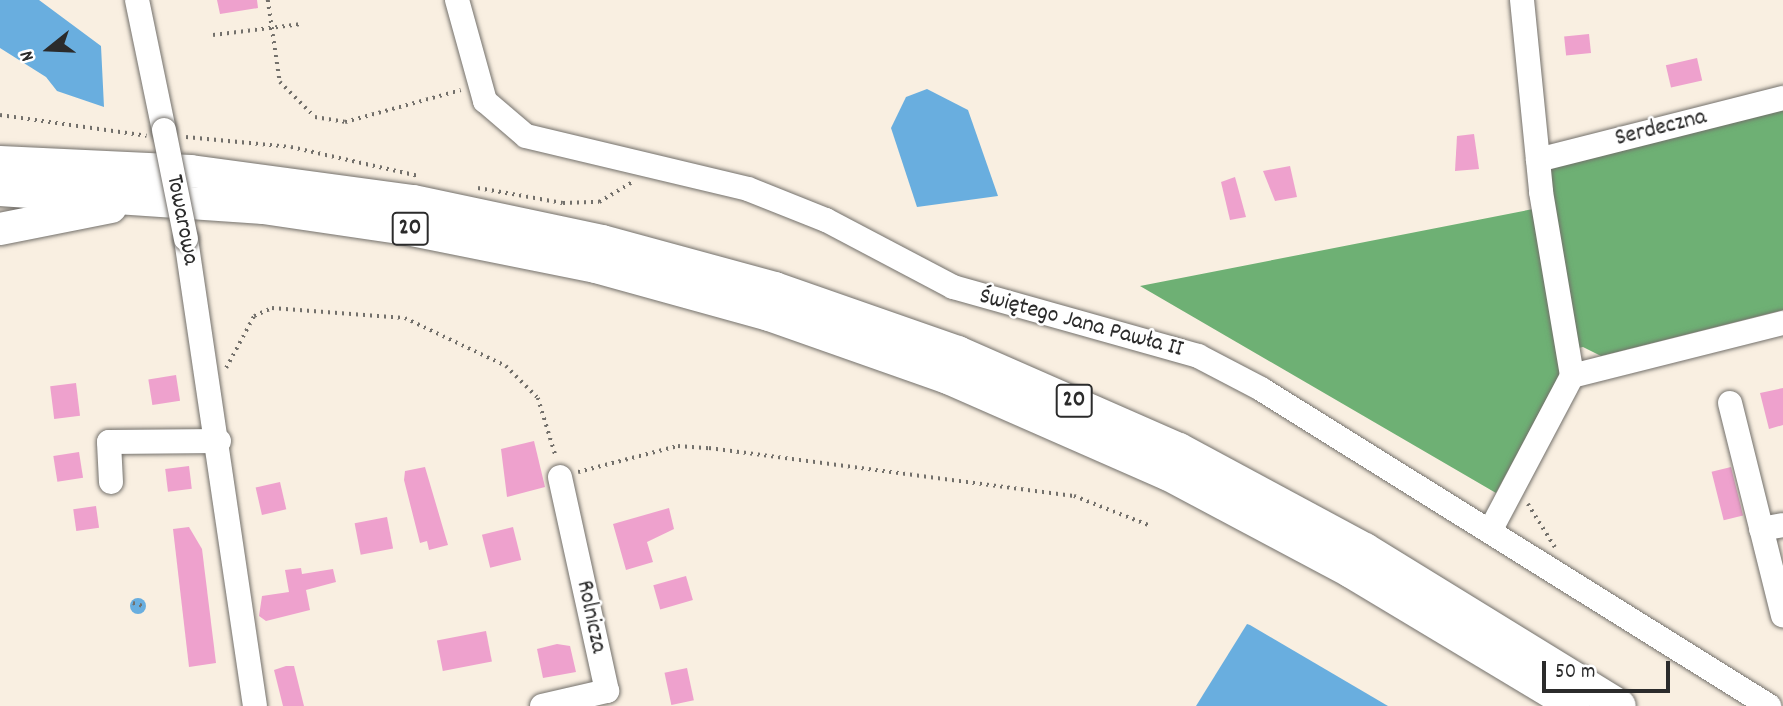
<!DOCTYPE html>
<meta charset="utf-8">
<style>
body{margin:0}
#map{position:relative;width:1783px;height:706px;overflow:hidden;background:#f9efe1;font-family:Dekko,sans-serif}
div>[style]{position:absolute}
.forest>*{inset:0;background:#6eb074}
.water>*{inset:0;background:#69aedf}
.round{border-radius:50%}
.building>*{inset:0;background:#eea1cd;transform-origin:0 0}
.path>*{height:3.5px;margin-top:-1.75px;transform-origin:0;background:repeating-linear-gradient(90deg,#73706b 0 2px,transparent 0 7px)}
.roads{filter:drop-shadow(0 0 2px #73706b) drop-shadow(0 0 2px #73706b)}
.minor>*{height:24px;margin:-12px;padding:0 12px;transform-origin:12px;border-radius:12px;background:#fff}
.major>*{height:32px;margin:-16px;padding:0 16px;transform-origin:16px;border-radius:16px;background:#fff}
.bridges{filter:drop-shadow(0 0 2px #73706b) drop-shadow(0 0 2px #73706b)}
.minor-bridge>*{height:24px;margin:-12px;padding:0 12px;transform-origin:12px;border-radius:12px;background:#fff}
span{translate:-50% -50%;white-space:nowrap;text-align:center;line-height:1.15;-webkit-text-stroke:5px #fff;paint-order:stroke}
.shield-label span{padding:2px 5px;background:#fff;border:2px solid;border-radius:5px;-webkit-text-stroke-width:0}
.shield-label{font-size:23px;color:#2b2b2b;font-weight:700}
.street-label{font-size:24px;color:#2b2b2b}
.north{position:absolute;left:14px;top:14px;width:70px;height:70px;-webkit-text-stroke:5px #fff;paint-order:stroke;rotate:252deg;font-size:19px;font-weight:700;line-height:28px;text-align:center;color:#2b2b2b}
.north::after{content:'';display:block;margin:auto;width:24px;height:32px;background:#2b2b2b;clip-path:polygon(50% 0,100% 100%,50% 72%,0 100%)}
.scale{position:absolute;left:1542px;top:661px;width:128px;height:32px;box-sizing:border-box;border:4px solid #2b2b2b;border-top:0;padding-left:9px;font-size:21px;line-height:24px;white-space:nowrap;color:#2b2b2b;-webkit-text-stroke:5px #fff;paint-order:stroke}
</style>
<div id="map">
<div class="forest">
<i style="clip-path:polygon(1783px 107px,1783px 310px,1601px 356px,1583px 347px,1560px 352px,1561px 372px,1496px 493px,1140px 286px,1554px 205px,1549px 163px)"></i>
</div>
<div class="water">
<i style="clip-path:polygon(0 0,39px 0,101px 46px,104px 107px,57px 91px,46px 77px,0 48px)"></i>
<i style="clip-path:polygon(927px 89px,968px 110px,998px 196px,917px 207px,891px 128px,906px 97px)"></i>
<i class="round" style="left:130px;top:598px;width:16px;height:16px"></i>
<i style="clip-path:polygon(1247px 624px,1250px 625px,1388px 706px,1196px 706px)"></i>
</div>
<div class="building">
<i style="clip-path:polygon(217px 0,257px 0,258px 8px,220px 14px)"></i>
<i style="left:1589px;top:34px;width:19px;height:25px;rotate:84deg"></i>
<i style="left:1697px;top:58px;width:23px;height:32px;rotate:77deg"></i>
<i style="clip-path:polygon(1474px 134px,1479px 169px,1455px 171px,1457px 136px)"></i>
<i style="clip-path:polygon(1290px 166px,1297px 197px,1275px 201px,1263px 171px)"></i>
<i style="clip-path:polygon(1235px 177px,1246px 217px,1230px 220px,1221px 182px)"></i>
<i style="left:176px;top:375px;width:26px;height:28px;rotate:81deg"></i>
<i style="left:76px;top:383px;width:33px;height:26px;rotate:83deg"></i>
<i style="clip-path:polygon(1783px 388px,1783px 425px,1769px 429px,1760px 393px)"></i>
<i style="clip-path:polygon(534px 441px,545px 487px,507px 497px,501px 449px)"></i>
<i style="left:79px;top:452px;width:26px;height:26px;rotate:81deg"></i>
<i style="left:189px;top:466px;width:23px;height:24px;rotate:83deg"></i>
<i style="clip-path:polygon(425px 467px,448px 545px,429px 550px,427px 541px,420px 543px,404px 480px,405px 471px)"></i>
<i style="left:1731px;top:467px;width:50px;height:20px;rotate:76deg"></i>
<i style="left:280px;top:482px;width:28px;height:25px;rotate:77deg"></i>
<i style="left:96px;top:506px;width:22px;height:23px;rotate:82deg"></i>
<i style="clip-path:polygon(669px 508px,674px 529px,647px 542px,653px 562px,626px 570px,613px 524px)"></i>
<i style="left:387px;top:517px;width:32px;height:33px;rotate:79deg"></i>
<i style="clip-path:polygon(189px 527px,202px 549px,216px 663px,189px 667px,173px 529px)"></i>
<i style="left:513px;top:527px;width:34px;height:32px;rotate:76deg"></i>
<i style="clip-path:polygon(301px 568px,302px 574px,333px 569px,336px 582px,306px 590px,310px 610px,266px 621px,259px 616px,262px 596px,289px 592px,285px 570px)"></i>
<i style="left:686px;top:576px;width:25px;height:34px;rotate:74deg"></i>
<i style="left:486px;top:631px;width:31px;height:50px;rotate:79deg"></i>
<i style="clip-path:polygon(557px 644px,570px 646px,576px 672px,543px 678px,537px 649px)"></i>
<i style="clip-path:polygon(286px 666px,294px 666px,304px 706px,283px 706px,274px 670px)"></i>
<i style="left:687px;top:668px;width:33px;height:23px;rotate:78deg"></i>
</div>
<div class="path">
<i style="left:268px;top:0;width:83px;rotate:81.7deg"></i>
<i style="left:280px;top:82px;width:49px;rotate:45deg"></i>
<i style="left:315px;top:117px;width:30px;rotate:9deg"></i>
<i style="left:345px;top:122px;width:120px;rotate:-15.4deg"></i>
<i style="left:213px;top:35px;width:89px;rotate:-7.1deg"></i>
<i style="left:0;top:115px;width:148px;rotate:8.1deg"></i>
<i style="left:186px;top:137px;width:105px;rotate:5.4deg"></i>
<i style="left:291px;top:147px;width:131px;rotate:12.8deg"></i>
<i style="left:478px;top:188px;width:86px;rotate:10deg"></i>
<i style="left:563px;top:203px;width:36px;rotate:-2deg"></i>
<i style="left:599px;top:202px;width:41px;rotate:-31deg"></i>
<i style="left:226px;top:368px;width:59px;rotate:-61.7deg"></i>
<i style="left:254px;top:316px;width:20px;rotate:-24deg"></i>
<i style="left:272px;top:308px;width:133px;rotate:4.3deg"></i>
<i style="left:405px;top:318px;width:112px;rotate:25.4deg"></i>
<i style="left:506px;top:366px;width:45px;rotate:45deg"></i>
<i style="left:538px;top:398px;width:62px;rotate:73deg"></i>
<i style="left:578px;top:472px;width:103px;rotate:-14.6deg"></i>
<i style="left:678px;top:446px;width:31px;rotate:4deg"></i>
<i style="left:709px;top:448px;width:368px;rotate:7.5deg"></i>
<i style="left:1074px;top:496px;width:83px;rotate:21.3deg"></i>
<i style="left:1528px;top:504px;width:51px;rotate:57.9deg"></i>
<i style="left:133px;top:603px;width:10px;rotate:17deg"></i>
</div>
<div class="roads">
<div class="minor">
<i style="left:137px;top:0;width:133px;rotate:78.3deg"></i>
<i style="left:457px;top:0;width:105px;rotate:74.5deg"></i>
<i style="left:485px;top:101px;width:54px;rotate:40.5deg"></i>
<i style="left:526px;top:136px;width:228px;rotate:13.4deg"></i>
<i style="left:748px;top:189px;width:84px;rotate:21.7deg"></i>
<i style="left:826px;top:220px;width:144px;rotate:27.8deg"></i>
<i style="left:953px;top:287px;width:255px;rotate:15.7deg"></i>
<i style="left:1198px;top:356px;width:71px;rotate:27.6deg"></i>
<i style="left:1261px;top:389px;width:599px;rotate:31.96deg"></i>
<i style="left:1522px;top:0;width:193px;rotate:84.3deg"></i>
<i style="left:1541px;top:192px;width:187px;rotate:80.4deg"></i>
<i style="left:1538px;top:160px;width:253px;rotate:-14.2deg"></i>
<i style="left:186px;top:239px;width:472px;rotate:81.6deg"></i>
<i style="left:1572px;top:376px;width:218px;rotate:-14.1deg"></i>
<i style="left:1730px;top:403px;width:219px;rotate:76deg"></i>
<i style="left:111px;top:482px;width:40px;rotate:-92.9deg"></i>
<i style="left:109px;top:442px;width:110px;rotate:-0.5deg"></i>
<i style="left:1761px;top:529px;width:22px;rotate:-10deg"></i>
<i style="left:1490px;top:531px;width:175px;rotate:-62.1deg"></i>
<i style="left:542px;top:706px;width:67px;rotate:-13deg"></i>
<i style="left:607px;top:691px;width:219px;rotate:-102.4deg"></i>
</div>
<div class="major">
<i style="left:0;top:162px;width:191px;rotate:2.7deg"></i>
<i style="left:191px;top:171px;width:224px;rotate:7.7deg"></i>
<i style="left:413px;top:201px;width:193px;rotate:11.9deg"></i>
<i style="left:602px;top:241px;width:179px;rotate:15.2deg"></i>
<i style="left:775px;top:288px;width:194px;rotate:19.3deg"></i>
<i style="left:958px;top:352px;width:241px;rotate:23.7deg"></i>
<i style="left:1179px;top:449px;width:211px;rotate:28.3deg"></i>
<i style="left:1365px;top:549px;width:299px;rotate:31.6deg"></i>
<i style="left:0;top:190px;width:264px;rotate:3.9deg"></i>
<i style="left:263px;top:208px;width:146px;rotate:8.3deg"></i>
<i style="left:407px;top:229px;width:193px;rotate:11.4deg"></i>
<i style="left:596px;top:267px;width:180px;rotate:15.5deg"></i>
<i style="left:769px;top:315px;width:190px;rotate:19.4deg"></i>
<i style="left:948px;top:378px;width:239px;rotate:23.7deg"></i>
<i style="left:1167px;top:474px;width:208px;rotate:28deg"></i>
<i style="left:1351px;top:572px;width:260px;rotate:31deg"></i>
<i style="left:0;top:229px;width:113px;rotate:-11.2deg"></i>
</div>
</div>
<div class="bridges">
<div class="minor-bridge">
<i style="left:164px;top:130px;width:111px;rotate:78.6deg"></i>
</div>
</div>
<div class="shield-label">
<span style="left:410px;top:229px">20</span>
<span style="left:1074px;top:401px">20</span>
</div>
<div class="street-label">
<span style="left:1661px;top:129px;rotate:-14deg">Serdeczna</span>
<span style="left:181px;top:220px;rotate:79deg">Towarowa</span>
<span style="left:1081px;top:324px;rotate:15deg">Świętego Jana Pawła II</span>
<span style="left:590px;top:617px;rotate:78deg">Rolnicza</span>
</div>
<div class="north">N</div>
<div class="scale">50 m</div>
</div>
